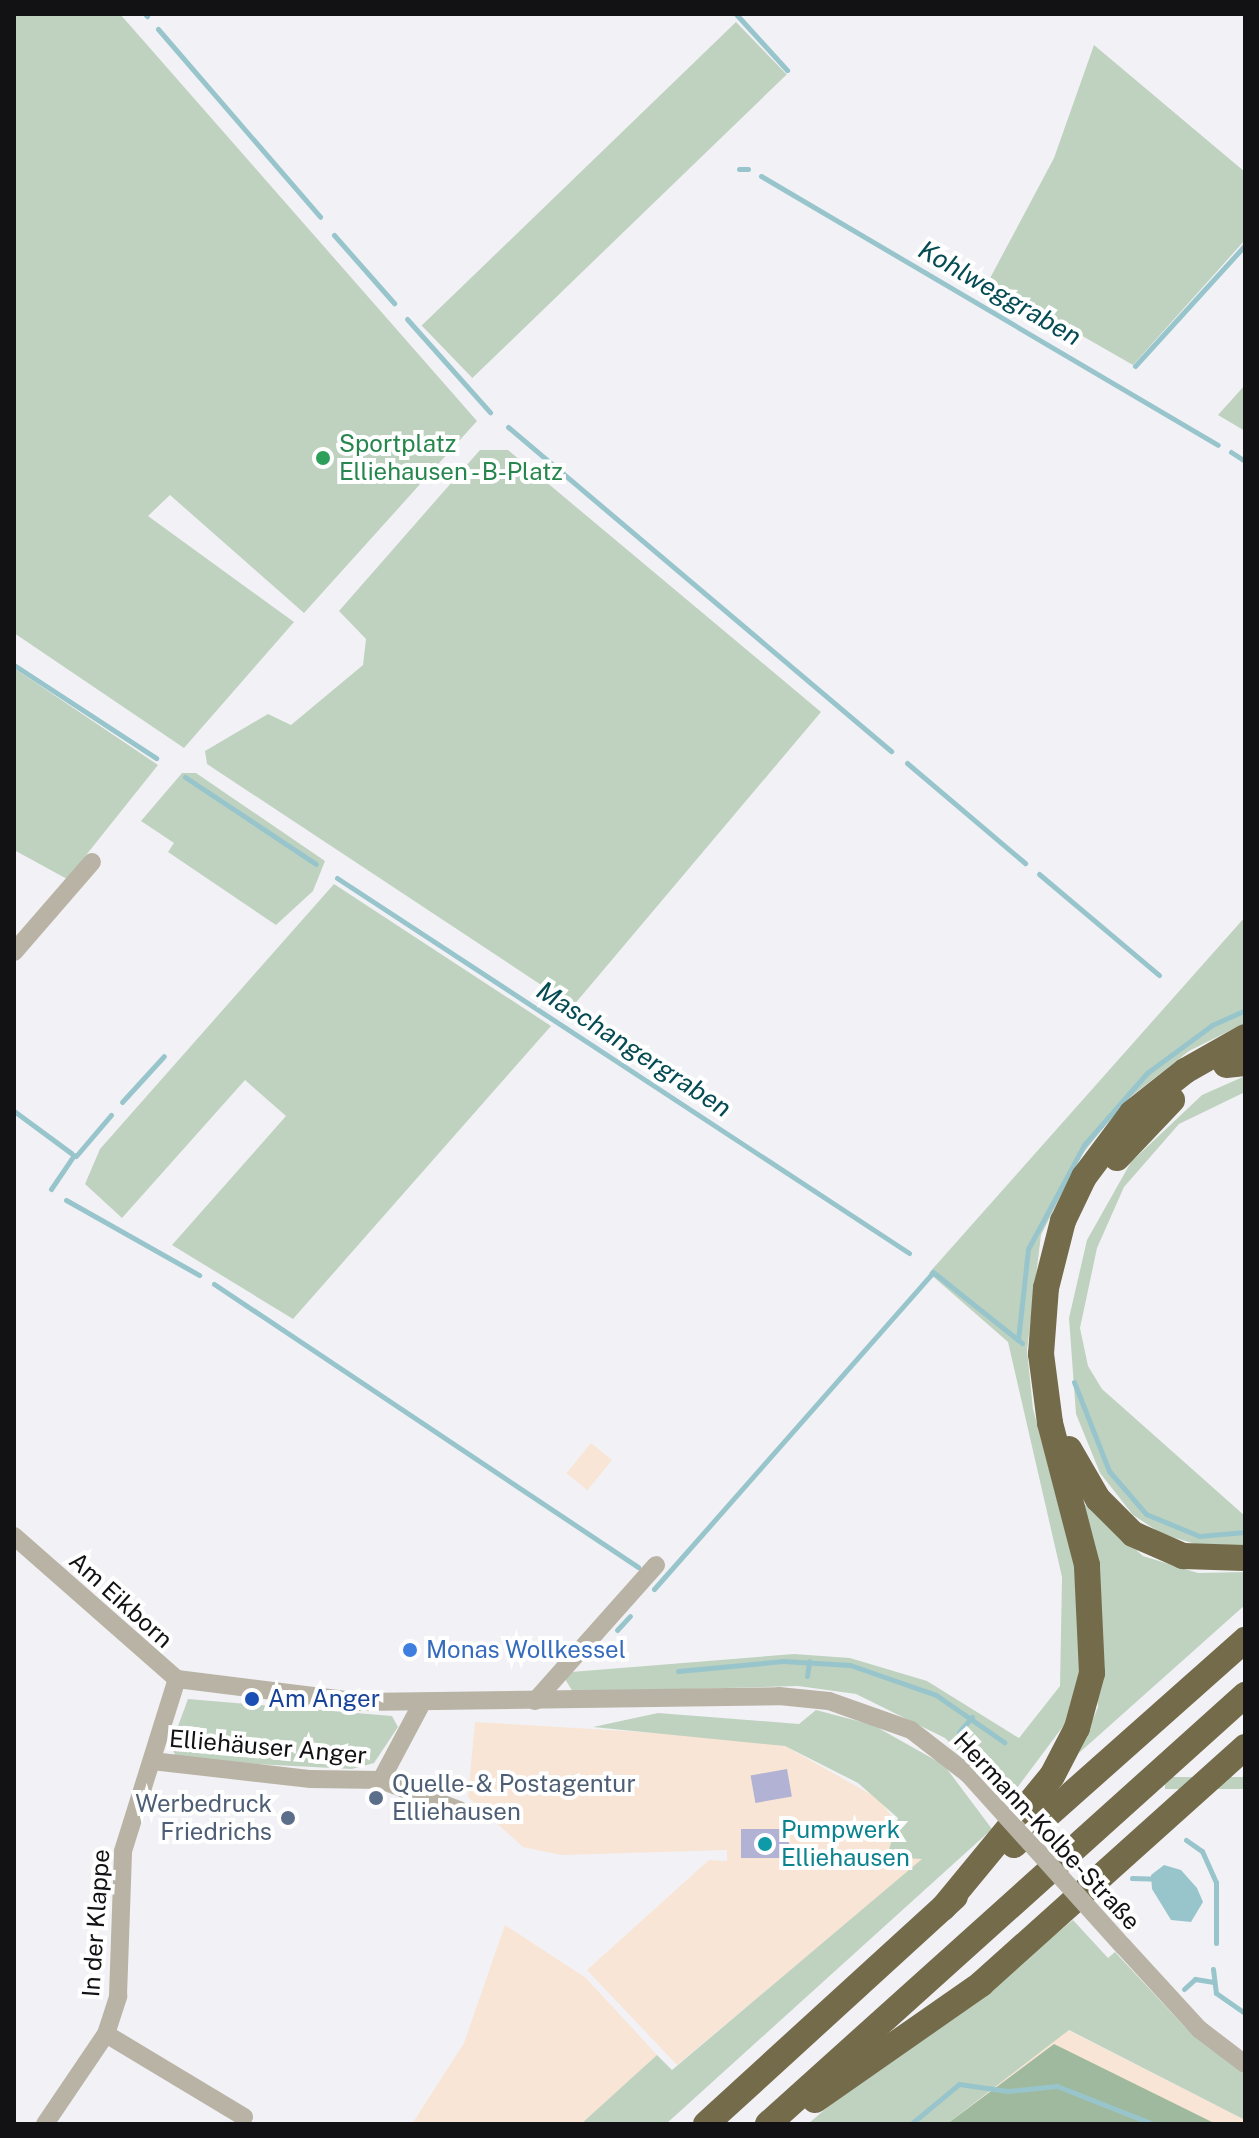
<!DOCTYPE html>
<meta charset="utf-8">
<style>
body{margin:0}
#map{position:relative;width:1259px;height:2138px;overflow:hidden;background:#f2f2f6;font-family:"Public Sans",sans-serif}
div>[style]{position:absolute}
.industrial>*{inset:0;background:#f8e5d5;transform-origin:0 0}
.green>*{inset:0;background:#bfd2bf;transform-origin:0 0}
.forest>*{inset:0;background:#9eb99d}
.water>*{inset:0;background:#98c5cc}
.stream>*{height:5px;margin:-2.5px;padding:0 2.5px;transform-origin:2.5px;border-radius:2.5px;background:#98c5cc}
.building>*{inset:0;background:#b1b2d4;transform-origin:0 0}
.minor>*{height:18px;margin:-9px;padding:0 9px;transform-origin:9px;border-radius:9px;background:#b8b3a4}
.highway>*{height:26px;margin:-13px;padding:0 13px;transform-origin:13px;border-radius:13px;background:#746b4a}
.minor-bridge>*{height:18px;margin:-9px;padding:0 9px;transform-origin:9px;border-radius:9px;background:#b8b3a4}
.dots>*{width:22px;height:22px;translate:-50% -50%;box-sizing:border-box;border:4px solid #fff;border-radius:50%}
span{translate:-50% -50%;white-space:nowrap;text-align:center;line-height:1.15;-webkit-text-stroke:8px #fff;paint-order:stroke}
.leisure-label{font-size:24px;color:#27864d}
.left{translate:0 -50%;text-align:left}
.street-label{font-size:24px;color:#121214}
.shop-label{font-size:24px;color:#366cbe}
.transit-label{font-size:24px;color:#164399}
.service-label{font-size:24px;color:#4e5e75}
.right{translate:-100% -50%;text-align:right}
.culture-label{font-size:24px;color:#0d838f}
.water-label{font-size:26px;color:#054b53;font-style:italic}
.frame{position:absolute;inset:0;border:16px solid #121214;pointer-events:none}
</style>
<div id="map">
<div class="industrial">
<i style="left:591px;top:1443px;width:27px;height:39px;rotate:39deg"></i>
<i style="clip-path:polygon(475px 1722px,727px 1737px,785px 1746px,879px 1799px,923px 1859px,677px 2065px,587px 1970px,709px 1860px,727px 1861px,727px 1850px,561px 1855px,523px 1847px,468px 1797px)"></i>
<i style="clip-path:polygon(505px 1925px,586px 1978px,657px 2055px,581px 2124px,412px 2124px,464px 2043px)"></i>
<i style="clip-path:polygon(1068px 2030px,1245px 2120px,1245px 2124px,947px 2124px)"></i>
</div>
<div class="green">
<i style="clip-path:polygon(14px 14px,120px 14px,477px 421px,304px 613px,170px 495px,148px 516px,294px 622px,184px 748px,14px 633px)"></i>
<i style="left:736px;top:22px;width:73px;height:437px;rotate:46deg"></i>
<i style="clip-path:polygon(1094px 45px,1245px 172px,1245px 240px,1133px 365px,988px 282px,1054px 158px)"></i>
<i style="clip-path:polygon(1245px 385px,1245px 431px,1218px 415px)"></i>
<i style="clip-path:polygon(480px 450px,508px 450px,821px 712px,573px 1006px,207px 764px,205px 751px,268px 714px,291px 725px,363px 665px,366px 639px,339px 611px)"></i>
<i style="clip-path:polygon(14px 668px,158px 765px,67px 879px,14px 850px)"></i>
<i style="clip-path:polygon(182px 773px,196px 773px,325px 861px,313px 891px,276px 925px,168px 852px,174px 843px,141px 821px)"></i>
<i style="clip-path:polygon(334px 884px,551px 1026px,293px 1319px,172px 1245px,286px 1116px,245px 1080px,122px 1218px,85px 1184px,100px 1149px)"></i>
<i style="clip-path:polygon(1245px 917px,1245px 1023px,1189px 1051px,1124px 1102px,1080px 1157px,1041px 1235px,1027px 1350px,1033px 1409px,1079px 1583px,1080px 1679px,1067px 1721px,1017px 1788px,1006px 1799px,945px 1738px,856px 1694px,798px 1686px,573px 1692px,565px 1679px,571px 1672px,794px 1654px,850px 1658px,927px 1681px,1019px 1738px,1060px 1686px,1062px 1577px,1008px 1342px,929px 1273px)"></i>
<i style="clip-path:polygon(1245px 1076px,1245px 1092px,1179px 1124px,1124px 1187px,1097px 1248px,1080px 1328px,1088px 1366px,1102px 1389px,1245px 1516px,1245px 1545px,1202px 1546px,1162px 1534px,1133px 1515px,1100px 1473px,1076px 1414px,1069px 1318px,1087px 1240px,1131px 1162px,1202px 1095px)"></i>
<i style="clip-path:polygon(1079px 1499px,1143px 1556px,1198px 1573px,1245px 1572px,1245px 1605px,1079px 1753px,1098px 1707px)"></i>
<i style="clip-path:polygon(188px 1699px,392px 1716px,398px 1727px,374px 1763px,352px 1769px,177px 1760px,171px 1745px)"></i>
<i style="clip-path:polygon(816px 1710px,873px 1725px,944px 1765px,992px 1829px,666px 2124px,581px 2124px,657px 2055px,672px 2070px,922px 1859px,887px 1857px,898px 1818px,858px 1783px,785px 1746px,593px 1727px,658px 1713px,799px 1724px)"></i>
<i style="left:1245px;top:1777px;width:12px;height:80px;rotate:90deg"></i>
<i style="clip-path:polygon(1073px 1920px,1108px 1958px,1115px 1952px,1185px 2027px,1245px 2075px,1245px 2120px,1069px 2030px,947px 2124px,808px 2124px,869px 2071px,985px 1992px)"></i>
</div>
<div class="forest">
<i style="clip-path:polygon(1054px 2044px,1216px 2124px,947px 2124px)"></i>
</div>
<div class="water">
<i style="clip-path:polygon(1164px 1865px,1181px 1870px,1197px 1888px,1203px 1902px,1191px 1922px,1171px 1920px,1152px 1889px,1151px 1875px)"></i>
</div>
<div class="stream">
<i style="left:145px;top:14px;width:3px;rotate:45deg"></i>
<i style="left:736px;top:14px;width:76px;rotate:47.7deg"></i>
<i style="left:158px;top:29px;width:248px;rotate:49.2deg"></i>
<i style="left:739px;top:169px;width:9px"></i>
<i style="left:761px;top:176px;width:530px;rotate:30.48deg"></i>
<i style="left:334px;top:235px;width:91px;rotate:48.6deg"></i>
<i style="left:407px;top:319px;width:125px;rotate:48.3deg"></i>
<i style="left:1135px;top:366px;width:164px;rotate:-47.7deg"></i>
<i style="left:508px;top:427px;width:502px;rotate:40.23deg"></i>
<i style="left:1231px;top:452px;width:17px;rotate:33deg"></i>
<i style="left:14px;top:665px;width:170px;rotate:33.2deg"></i>
<i style="left:907px;top:763px;width:155px;rotate:40.3deg"></i>
<i style="left:185px;top:777px;width:157px;rotate:33.6deg"></i>
<i style="left:1039px;top:874px;width:157px;rotate:40.1deg"></i>
<i style="left:337px;top:878px;width:684px;rotate:33.25deg"></i>
<i style="left:122px;top:1102px;width:62px;rotate:-47.6deg"></i>
<i style="left:14px;top:1111px;width:71px;rotate:36.4deg"></i>
<i style="left:76px;top:1156px;width:54px;rotate:-49.5deg"></i>
<i style="left:51px;top:1189px;width:41px;rotate:-55.9deg"></i>
<i style="left:66px;top:1200px;width:153px;rotate:29.4deg"></i>
<i style="left:214px;top:1284px;width:510px;rotate:33.72deg"></i>
<i style="left:1018px;top:1340px;width:92px;rotate:-83.7deg"></i>
<i style="left:1028px;top:1249px;width:118px;rotate:-61.7deg"></i>
<i style="left:1084px;top:1145px;width:96px;rotate:-48.8deg"></i>
<i style="left:1147px;top:1073px;width:81px;rotate:-36.4deg"></i>
<i style="left:1212px;top:1025px;width:36px;rotate:-24deg"></i>
<i style="left:1074px;top:1382px;width:96px;rotate:68.5deg"></i>
<i style="left:1109px;top:1471px;width:57px;rotate:49.3deg"></i>
<i style="left:1146px;top:1514px;width:57px;rotate:22.5deg"></i>
<i style="left:1199px;top:1536px;width:46px;rotate:-5deg"></i>
<i style="left:654px;top:1589px;width:422px;rotate:-48.6deg"></i>
<i style="left:933px;top:1272px;width:114px;rotate:38.6deg"></i>
<i style="left:617px;top:1630px;width:19px;rotate:-47deg"></i>
<i style="left:678px;top:1671px;width:105px;rotate:-5.4deg"></i>
<i style="left:783px;top:1661px;width:67px;rotate:3.4deg"></i>
<i style="left:850px;top:1665px;width:91px;rotate:19.2deg"></i>
<i style="left:936px;top:1695px;width:83px;rotate:34.7deg"></i>
<i style="left:807px;top:1676px;width:15px;rotate:-82deg"></i>
<i style="left:959px;top:1732px;width:20px;rotate:-49deg"></i>
<i style="left:1186px;top:1840px;width:19px;rotate:35deg"></i>
<i style="left:1202px;top:1851px;width:34px;rotate:66deg"></i>
<i style="left:1216px;top:1882px;width:61px;rotate:90deg"></i>
<i style="left:1132px;top:1878px;width:25px;rotate:2deg"></i>
<i style="left:1213px;top:1969px;width:24px;rotate:83deg"></i>
<i style="left:1216px;top:1993px;width:35px;rotate:35deg"></i>
<i style="left:1184px;top:1989px;width:15px;rotate:-42deg"></i>
<i style="left:1195px;top:1979px;width:19px;rotate:9deg"></i>
<i style="left:911px;top:2124px;width:62px;rotate:-39.8deg"></i>
<i style="left:959px;top:2084px;width:49px;rotate:8.1deg"></i>
<i style="left:1008px;top:2091px;width:49px;rotate:-5.8deg"></i>
<i style="left:1057px;top:2086px;width:103px;rotate:21.6deg"></i>
</div>
<div class="building">
<i style="left:787px;top:1769px;width:28px;height:37px;rotate:80deg"></i>
<i style="left:789px;top:1829px;width:29px;height:48px;rotate:90deg"></i>
</div>
<div class="minor">
<i style="left:14px;top:952px;width:119px;rotate:-49.1deg"></i>
<i style="left:14px;top:1536px;width:217px;rotate:41.3deg"></i>
<i style="left:177px;top:1679px;width:186px;rotate:7.1deg"></i>
<i style="left:362px;top:1702px;width:417px;rotate:-0.8deg"></i>
<i style="left:779px;top:1696px;width:50px;rotate:5.7deg"></i>
<i style="left:829px;top:1701px;width:87px;rotate:19.5deg"></i>
<i style="left:911px;top:1730px;width:72px;rotate:37.7deg"></i>
<i style="left:535px;top:1701px;width:182px;rotate:-48.3deg"></i>
<i style="left:152px;top:1761px;width:160px;rotate:6.5deg"></i>
<i style="left:311px;top:1779px;width:70px;rotate:0.8deg"></i>
<i style="left:381px;top:1780px;width:87px;rotate:-62deg"></i>
<i style="left:381px;top:1780px;width:84px;rotate:21deg"></i>
<i style="left:1123px;top:1946px;width:113px;rotate:47.5deg"></i>
<i style="left:1199px;top:2029px;width:58px;rotate:37.3deg"></i>
<i style="left:106px;top:2034px;width:161px;rotate:31deg"></i>
<i style="left:45px;top:2124px;width:109px;rotate:-55.9deg"></i>
<i style="left:106px;top:2034px;width:40px;rotate:-72deg"></i>
<i style="left:118px;top:1996px;width:145px;rotate:-88deg"></i>
<i style="left:123px;top:1851px;width:180px;rotate:-72.6deg"></i>
</div>
<div class="highway">
<i style="left:1226px;top:1065px;width:19px;rotate:-6deg"></i>
<i style="left:1117px;top:1158px;width:80px;rotate:-46.5deg"></i>
<i style="left:1069px;top:1449px;width:58px;rotate:59.9deg"></i>
<i style="left:1098px;top:1499px;width:49px;rotate:45deg"></i>
<i style="left:1133px;top:1534px;width:55px;rotate:23.7deg"></i>
<i style="left:1183px;top:1556px;width:62px;rotate:1.8deg"></i>
<i style="left:1014px;top:1845px;width:309px;rotate:-41.6deg"></i>
<i style="left:943px;top:1908px;width:171px;rotate:-50.5deg"></i>
<i style="left:1052px;top:1776px;width:54px;rotate:-62.5deg"></i>
<i style="left:1077px;top:1728px;width:57px;rotate:-74.7deg"></i>
<i style="left:1092px;top:1673px;width:108px;rotate:-92.7deg"></i>
<i style="left:1087px;top:1565px;width:147px;rotate:-104.6deg"></i>
<i style="left:1050px;top:1423px;width:70px;rotate:-97.4deg"></i>
<i style="left:1041px;top:1354px;width:66px;rotate:-85.7deg"></i>
<i style="left:1046px;top:1288px;width:69px;rotate:-75.8deg"></i>
<i style="left:1063px;top:1221px;width:49px;rotate:-64.5deg"></i>
<i style="left:1084px;top:1177px;width:80px;rotate:-53.1deg"></i>
<i style="left:1132px;top:1113px;width:68px;rotate:-38.4deg"></i>
<i style="left:1185px;top:1071px;width:69px;rotate:-29.5deg"></i>
<i style="left:815px;top:2100px;width:203px;rotate:-34.9deg"></i>
<i style="left:981px;top:1984px;width:355px;rotate:-41.9deg"></i>
<i style="left:706px;top:2124px;width:337px;rotate:-42.4deg"></i>
<i style="left:768px;top:2124px;width:642px;rotate:-41.97deg"></i>
</div>
<div class="minor-bridge">
<i style="left:968px;top:1774px;width:232px;rotate:48deg"></i>
</div>
<div class="dots">
<i style="left:323px;top:458px;background:#2e9e5b"></i>
<i style="left:410px;top:1650px;background:#3f7fe0"></i>
<i style="left:252px;top:1699px;background:#1a4fb4"></i>
<i style="left:376px;top:1798px;background:#5c6f8a"></i>
<i style="left:288px;top:1818px;background:#5c6f8a"></i>
<i style="left:765px;top:1844px;background:#0f9aa8"></i>
</div>
<div class="leisure-label">
<span class="left" style="left:339px;top:458px">Sportplatz<br>Elliehausen - B-Platz</span>
</div>
<div class="street-label">
<span style="left:121px;top:1600px;rotate:42deg">Am Eikborn</span>
<span style="left:268px;top:1747px;rotate:5deg">Elliehäuser Anger</span>
<span style="left:1047px;top:1831px;rotate:47deg">Hermann-Kolbe-Straße</span>
<span style="left:96px;top:1923px;rotate:-86deg">In der Klappe</span>
</div>
<div class="shop-label">
<span class="left" style="left:426px;top:1650px">Monas Wollkessel</span>
</div>
<div class="transit-label">
<span class="left" style="left:268px;top:1699px">Am Anger</span>
</div>
<div class="service-label">
<span class="left" style="left:392px;top:1798px">Quelle- &amp; Postagentur<br>Elliehausen</span>
<span class="right" style="left:272px;top:1818px">Werbedruck<br>Friedrichs</span>
</div>
<div class="culture-label">
<span class="left" style="left:781px;top:1844px">Pumpwerk<br>Elliehausen</span>
</div>
<div class="water-label">
<span style="left:1000px;top:293px;rotate:30deg">Kohlweggraben</span>
<span style="left:634px;top:1049px;rotate:33deg">Maschangergraben</span>
</div>
<div class="frame"></div>
</div>
